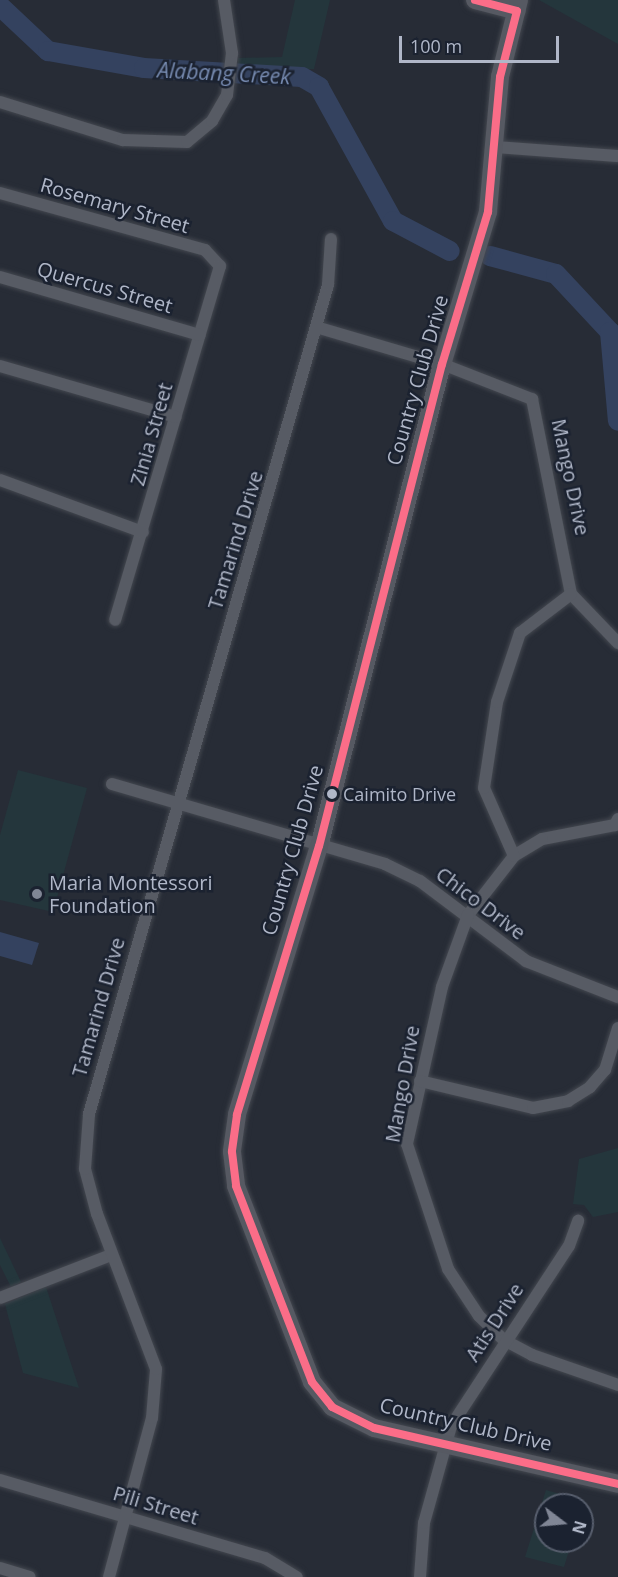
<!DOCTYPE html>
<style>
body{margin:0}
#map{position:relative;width:618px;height:1577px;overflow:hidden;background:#272c36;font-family:"Open Sans",sans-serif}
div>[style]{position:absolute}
.green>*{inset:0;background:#24363c}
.water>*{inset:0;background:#34425f}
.river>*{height:20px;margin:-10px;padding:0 10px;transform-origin:10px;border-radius:10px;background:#34425f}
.roads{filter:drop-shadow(0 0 2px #43474f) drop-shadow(0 0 2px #43474f)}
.street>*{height:12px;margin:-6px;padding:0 6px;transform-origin:6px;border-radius:6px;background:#575b64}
.secondary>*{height:18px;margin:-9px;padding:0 9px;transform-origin:9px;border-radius:9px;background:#565962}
.bus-1>*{height:8px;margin:-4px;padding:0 4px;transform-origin:4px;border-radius:4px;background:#fb6d88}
.dots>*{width:16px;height:16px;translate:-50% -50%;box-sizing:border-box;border:3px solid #1b2230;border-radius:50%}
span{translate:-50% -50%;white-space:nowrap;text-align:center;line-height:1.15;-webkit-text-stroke:5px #1b2230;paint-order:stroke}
.bus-label{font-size:18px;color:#b0b7c8}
.left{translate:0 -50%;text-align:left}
.street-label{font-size:20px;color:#b0b7c8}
.poi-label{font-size:20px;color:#b0b7c8}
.water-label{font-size:21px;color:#778bb1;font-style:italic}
.north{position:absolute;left:534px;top:1493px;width:60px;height:60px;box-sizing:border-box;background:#1b2230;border:2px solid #575e6d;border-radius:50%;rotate:106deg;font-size:16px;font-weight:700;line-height:24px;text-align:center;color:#b0b7c8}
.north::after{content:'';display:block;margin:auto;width:21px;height:27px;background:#808695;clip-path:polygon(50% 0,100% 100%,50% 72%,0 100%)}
.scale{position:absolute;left:399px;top:36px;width:160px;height:27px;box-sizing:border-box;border:3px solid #b0b7c8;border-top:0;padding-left:8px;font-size:18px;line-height:21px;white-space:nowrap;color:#b0b7c8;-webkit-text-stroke:4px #1b2230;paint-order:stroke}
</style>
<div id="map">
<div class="green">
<i style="clip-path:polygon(295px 0,330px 0,314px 69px,238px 71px,238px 58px,282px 57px)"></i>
<i style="clip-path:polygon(539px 0,618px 0,618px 44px)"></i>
<i style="clip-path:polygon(18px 770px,87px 788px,53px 912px,0 900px,0 835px)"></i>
<i style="clip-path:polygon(618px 1148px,618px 1212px,593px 1217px,584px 1205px,573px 1204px,579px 1159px)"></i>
<i style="clip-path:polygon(0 1238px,21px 1282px,11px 1287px,0 1265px)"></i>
<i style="clip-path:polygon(46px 1287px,79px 1388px,23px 1373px,5px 1304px)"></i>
<i style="clip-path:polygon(546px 1490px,584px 1501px,582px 1507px,546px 1505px,546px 1541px,572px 1541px,564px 1567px,525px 1557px)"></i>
</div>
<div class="water">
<i style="clip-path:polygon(0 932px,39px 943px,32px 965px,0 956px)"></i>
</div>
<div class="river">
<i style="left:0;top:6px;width:66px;rotate:43.2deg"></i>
<i style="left:48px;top:51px;width:97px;rotate:10deg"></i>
<i style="left:144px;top:68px;width:158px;rotate:3.3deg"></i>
<i style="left:302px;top:77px;width:20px;rotate:30deg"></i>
<i style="left:319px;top:87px;width:153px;rotate:61.1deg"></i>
<i style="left:393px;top:221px;width:64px;rotate:27.8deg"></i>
<i style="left:490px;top:256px;width:68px;rotate:15.3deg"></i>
<i style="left:556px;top:274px;width:79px;rotate:47deg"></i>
<i style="left:610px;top:332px;width:89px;rotate:84.9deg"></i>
</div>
<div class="roads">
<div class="street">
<i style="left:0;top:102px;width:129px;rotate:17.2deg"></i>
<i style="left:123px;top:140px;width:64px;rotate:1.8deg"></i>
<i style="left:187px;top:142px;width:33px;rotate:-40deg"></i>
<i style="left:212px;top:121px;width:30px;rotate:-60deg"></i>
<i style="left:227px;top:95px;width:42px;rotate:-83.2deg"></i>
<i style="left:232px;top:53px;width:54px;rotate:-98.6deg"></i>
<i style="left:495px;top:147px;width:123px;rotate:4.2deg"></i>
<i style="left:0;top:193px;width:213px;rotate:15.5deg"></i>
<i style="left:205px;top:250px;width:22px;rotate:47deg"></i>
<i style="left:220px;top:266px;width:369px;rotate:106.5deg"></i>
<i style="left:0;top:277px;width:208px;rotate:16.2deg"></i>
<i style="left:316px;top:327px;width:131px;rotate:16.4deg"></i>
<i style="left:442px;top:364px;width:97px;rotate:21.3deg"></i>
<i style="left:532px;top:399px;width:199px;rotate:78.7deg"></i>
<i style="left:571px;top:594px;width:68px;rotate:46.2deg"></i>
<i style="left:0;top:366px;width:183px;rotate:16.2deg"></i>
<i style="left:0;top:480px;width:152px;rotate:20deg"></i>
<i style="left:112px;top:784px;width:284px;rotate:16.3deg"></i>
<i style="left:385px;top:864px;width:39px;rotate:26deg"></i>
<i style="left:420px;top:881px;width:133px;rotate:37deg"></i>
<i style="left:526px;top:961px;width:99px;rotate:21.4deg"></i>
<i style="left:618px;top:819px;width:7px;rotate:117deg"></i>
<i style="left:615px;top:825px;width:74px;rotate:169.1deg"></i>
<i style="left:542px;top:839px;width:33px;rotate:149deg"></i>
<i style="left:514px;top:856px;width:75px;rotate:127.9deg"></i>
<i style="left:468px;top:915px;width:77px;rotate:109.9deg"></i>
<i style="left:442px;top:987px;width:161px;rotate:102.6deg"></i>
<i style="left:407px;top:1144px;width:132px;rotate:71.8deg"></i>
<i style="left:448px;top:1269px;width:56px;rotate:56.6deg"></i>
<i style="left:479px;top:1316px;width:35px;rotate:44deg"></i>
<i style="left:504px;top:1340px;width:32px;rotate:28deg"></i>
<i style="left:532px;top:1355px;width:91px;rotate:19.2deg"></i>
<i style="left:514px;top:856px;width:74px;rotate:-113.8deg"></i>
<i style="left:484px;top:788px;width:87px;rotate:-81.4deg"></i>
<i style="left:497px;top:702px;width:73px;rotate:-71.6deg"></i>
<i style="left:520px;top:633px;width:64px;rotate:-37.4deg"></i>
<i style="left:420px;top:1081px;width:116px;rotate:13.4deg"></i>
<i style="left:533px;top:1108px;width:36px;rotate:-11deg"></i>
<i style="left:568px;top:1101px;width:26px;rotate:-32deg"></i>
<i style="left:590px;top:1087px;width:23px;rotate:-49deg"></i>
<i style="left:605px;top:1070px;width:44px;rotate:-72.8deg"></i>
<i style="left:0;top:1298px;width:119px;rotate:-21.2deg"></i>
<i style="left:0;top:1480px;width:276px;rotate:16.4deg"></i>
<i style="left:265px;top:1558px;width:37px;rotate:31deg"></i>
<i style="left:0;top:1568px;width:31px;rotate:17deg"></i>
<i style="left:109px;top:1577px;width:165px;rotate:-74.9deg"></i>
<i style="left:152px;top:1418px;width:49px;rotate:-85.3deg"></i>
<i style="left:156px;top:1369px;width:166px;rotate:-110.8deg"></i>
<i style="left:97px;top:1214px;width:47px;rotate:-104.9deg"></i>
<i style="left:85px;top:1169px;width:55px;rotate:-85.8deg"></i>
<i style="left:89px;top:1114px;width:863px;rotate:-73.92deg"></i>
<i style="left:328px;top:285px;width:46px;rotate:-86.3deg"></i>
<i style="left:420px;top:1577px;width:54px;rotate:-85.8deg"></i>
<i style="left:424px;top:1523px;width:101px;rotate:-74.4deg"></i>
<i style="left:451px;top:1426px;width:215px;rotate:-56.8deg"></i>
<i style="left:569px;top:1246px;width:27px;rotate:-70deg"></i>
</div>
<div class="secondary">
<i style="left:475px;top:0;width:43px;rotate:14.7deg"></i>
<i style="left:519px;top:0;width:79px;rotate:103.9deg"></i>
<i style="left:500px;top:77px;width:136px;rotate:95.1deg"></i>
<i style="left:488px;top:212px;width:159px;rotate:106.8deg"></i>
<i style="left:442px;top:364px;width:497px;rotate:104.3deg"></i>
<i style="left:319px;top:846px;width:281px;rotate:107deg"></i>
<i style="left:237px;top:1115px;width:37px;rotate:98deg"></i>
<i style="left:232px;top:1152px;width:34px;rotate:83deg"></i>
<i style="left:236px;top:1186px;width:210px;rotate:68.8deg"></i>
<i style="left:312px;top:1382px;width:32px;rotate:51deg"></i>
<i style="left:332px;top:1407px;width:47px;rotate:26.6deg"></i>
<i style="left:374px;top:1428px;width:250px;rotate:12.9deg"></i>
</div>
</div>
<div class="bus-1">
<i style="left:475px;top:0;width:43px;rotate:14.7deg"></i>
<i style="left:517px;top:11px;width:68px;rotate:104.4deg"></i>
<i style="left:500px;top:77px;width:136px;rotate:95.1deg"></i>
<i style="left:488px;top:212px;width:159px;rotate:106.8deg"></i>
<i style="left:442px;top:364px;width:497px;rotate:104.3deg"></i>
<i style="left:319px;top:846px;width:281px;rotate:107deg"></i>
<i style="left:237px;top:1115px;width:37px;rotate:98deg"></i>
<i style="left:232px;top:1152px;width:34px;rotate:83deg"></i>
<i style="left:236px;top:1186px;width:210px;rotate:68.8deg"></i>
<i style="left:312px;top:1382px;width:32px;rotate:51deg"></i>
<i style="left:332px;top:1407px;width:47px;rotate:26.6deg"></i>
<i style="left:374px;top:1428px;width:250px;rotate:12.9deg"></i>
</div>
<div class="dots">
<i style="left:332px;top:794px;background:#b0b7c8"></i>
<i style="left:37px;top:894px;background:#808695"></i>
</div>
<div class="bus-label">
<span class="left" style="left:343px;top:794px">Caimito Drive</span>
</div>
<div class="street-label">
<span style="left:115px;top:205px;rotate:16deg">Rosemary Street</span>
<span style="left:105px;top:287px;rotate:16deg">Quercus Street</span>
<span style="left:417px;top:380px;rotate:-74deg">Country Club Drive</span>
<span style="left:151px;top:434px;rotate:-74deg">Zinia Street</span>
<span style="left:571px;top:477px;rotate:78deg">Mango Drive</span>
<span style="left:235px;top:540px;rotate:-73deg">Tamarind Drive</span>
<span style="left:292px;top:850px;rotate:-74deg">Country Club Drive</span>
<span style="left:481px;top:903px;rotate:37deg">Chico Drive</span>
<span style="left:98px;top:1007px;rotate:-74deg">Tamarind Drive</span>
<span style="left:402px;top:1084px;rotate:-80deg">Mango Drive</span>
<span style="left:494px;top:1322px;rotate:-57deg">Atis Drive</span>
<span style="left:466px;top:1424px;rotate:13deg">Country Club Drive</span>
<span style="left:156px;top:1505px;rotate:17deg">Pili Street</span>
</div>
<div class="poi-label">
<span class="left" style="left:49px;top:894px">Maria Montessori<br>Foundation</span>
</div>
<div class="water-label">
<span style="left:224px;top:73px;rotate:3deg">Alabang Creek</span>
</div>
<div class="north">N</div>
<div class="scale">100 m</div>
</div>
